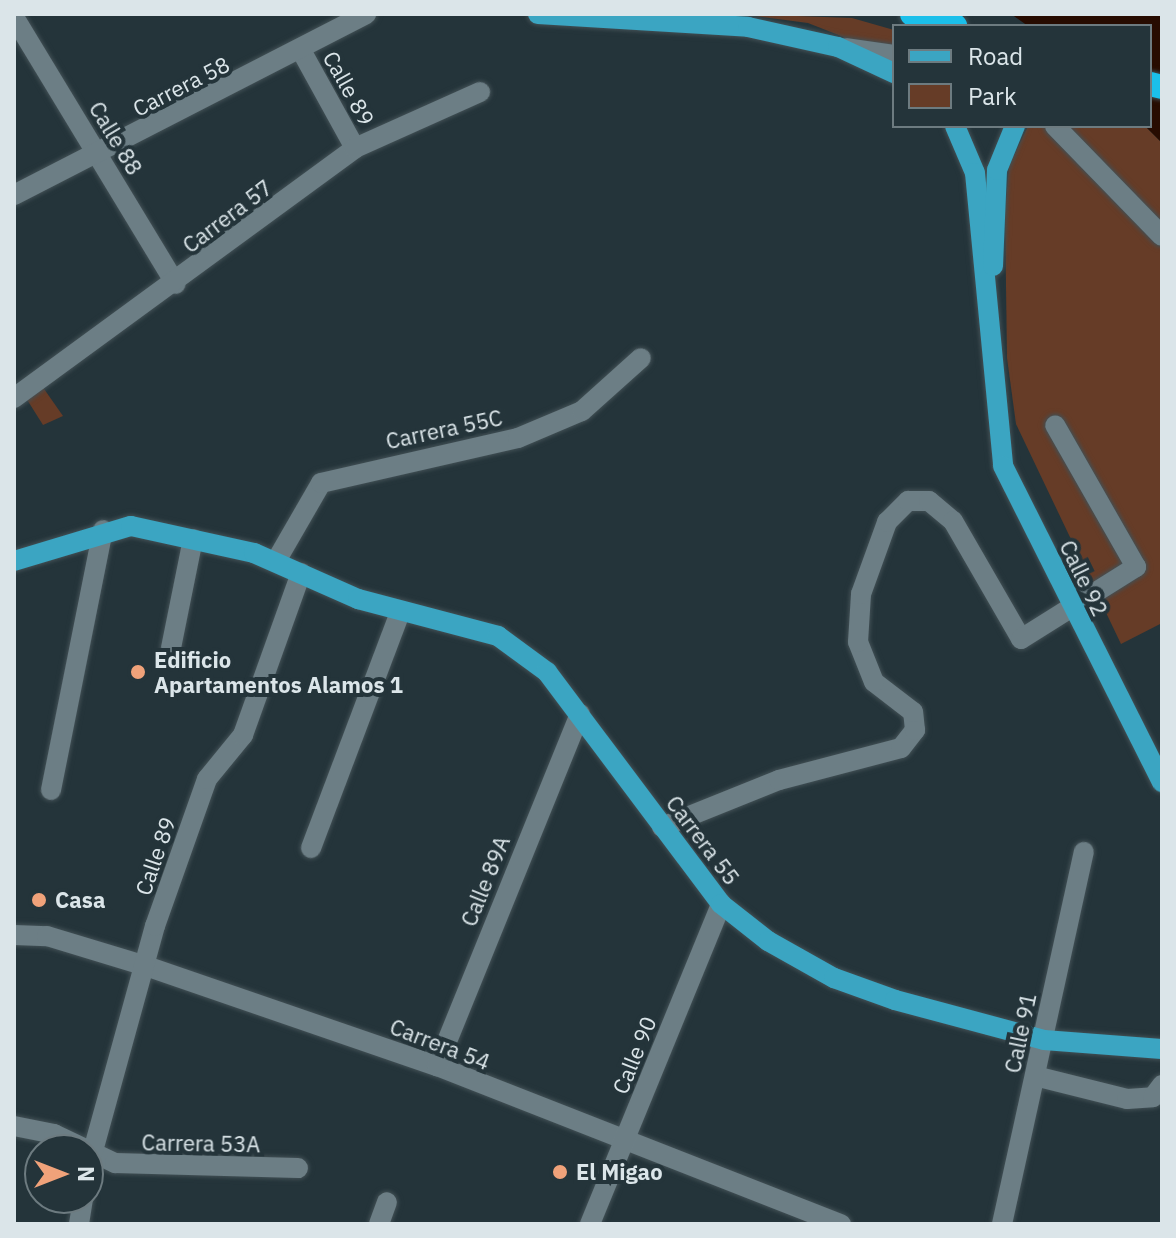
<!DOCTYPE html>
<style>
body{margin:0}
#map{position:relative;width:1176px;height:1238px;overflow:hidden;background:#24343a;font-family:"IBM Plex Sans",sans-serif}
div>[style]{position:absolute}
.green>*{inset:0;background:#663c27}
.water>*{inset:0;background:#270c01}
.roads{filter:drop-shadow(0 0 2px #425055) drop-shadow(0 0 2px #425055)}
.minor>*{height:20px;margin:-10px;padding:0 10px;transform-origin:10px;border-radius:10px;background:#6c7e85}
.major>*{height:20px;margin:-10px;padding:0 10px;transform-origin:10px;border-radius:10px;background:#3ba5c2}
.highway>*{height:24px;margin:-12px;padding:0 12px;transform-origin:12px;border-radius:12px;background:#1bbfea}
.dots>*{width:22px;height:22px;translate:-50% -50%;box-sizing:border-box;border:4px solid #24343a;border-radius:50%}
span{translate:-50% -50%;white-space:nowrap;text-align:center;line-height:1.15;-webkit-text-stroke:8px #24343a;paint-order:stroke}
.street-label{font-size:22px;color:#dbe5e9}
.poi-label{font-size:22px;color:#dbe5e9;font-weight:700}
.left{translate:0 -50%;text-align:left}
.frame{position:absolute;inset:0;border:16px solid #dbe5e9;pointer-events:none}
.legend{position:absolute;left:892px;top:24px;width:260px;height:104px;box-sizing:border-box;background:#24343a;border:2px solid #6d7b80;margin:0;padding:10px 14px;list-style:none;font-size:24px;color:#dbe5e9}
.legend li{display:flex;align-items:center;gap:16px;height:40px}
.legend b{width:40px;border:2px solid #6d7b80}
.north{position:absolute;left:24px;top:1134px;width:80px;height:80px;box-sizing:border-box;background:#24343a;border:2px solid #6d7b80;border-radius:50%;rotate:90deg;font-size:22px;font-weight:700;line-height:32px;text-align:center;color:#dbe5e9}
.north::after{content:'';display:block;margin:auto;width:28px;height:36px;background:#f0a27a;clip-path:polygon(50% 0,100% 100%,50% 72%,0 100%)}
</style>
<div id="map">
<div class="green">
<i style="clip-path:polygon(739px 14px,852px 18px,894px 30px,894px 57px,808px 23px)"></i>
<i style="clip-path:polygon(1028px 126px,1145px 126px,1162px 143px,1162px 623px,1121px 644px,1016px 424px,1007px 358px,1005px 212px,1009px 166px)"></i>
<i style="clip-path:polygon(42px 386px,63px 416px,43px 425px,26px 398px)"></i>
</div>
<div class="water">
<i style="clip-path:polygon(1011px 14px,1162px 14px,1162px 143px,1145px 126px,1150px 26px,1028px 26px)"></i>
</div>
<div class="roads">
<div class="minor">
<i style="left:14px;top:17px;width:312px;rotate:58.8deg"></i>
<i style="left:846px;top:48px;width:49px;rotate:8.3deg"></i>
<i style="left:302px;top:52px;width:110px;rotate:61.1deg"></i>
<i style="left:1055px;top:126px;width:153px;rotate:45.8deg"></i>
<i style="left:14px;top:195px;width:396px;rotate:-27.2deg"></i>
<i style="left:14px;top:398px;width:423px;rotate:-36.2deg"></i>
<i style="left:355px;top:148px;width:137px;rotate:-24.1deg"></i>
<i style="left:276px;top:561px;width:90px;rotate:-60deg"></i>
<i style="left:321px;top:483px;width:202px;rotate:-12.9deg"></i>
<i style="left:518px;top:438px;width:69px;rotate:-22.9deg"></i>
<i style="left:582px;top:411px;width:79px;rotate:-41.9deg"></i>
<i style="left:171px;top:648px;width:111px;rotate:-78.6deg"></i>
<i style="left:51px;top:790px;width:265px;rotate:-78.7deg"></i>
<i style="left:662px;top:827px;width:126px;rotate:-21.9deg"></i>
<i style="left:779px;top:780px;width:126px;rotate:-14.7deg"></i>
<i style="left:901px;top:748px;width:23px;rotate:-52deg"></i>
<i style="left:915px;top:730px;width:18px;rotate:-96deg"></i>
<i style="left:913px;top:712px;width:49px;rotate:-142.4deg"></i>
<i style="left:874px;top:682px;width:43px;rotate:-111.8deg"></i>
<i style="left:858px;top:642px;width:48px;rotate:-86.4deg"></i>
<i style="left:861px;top:594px;width:77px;rotate:-70.1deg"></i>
<i style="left:887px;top:522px;width:30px;rotate:-45deg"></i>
<i style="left:908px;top:501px;width:21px"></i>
<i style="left:929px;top:501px;width:31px;rotate:40deg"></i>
<i style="left:953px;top:521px;width:136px;rotate:60deg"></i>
<i style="left:1021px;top:639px;width:136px;rotate:-32.1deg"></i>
<i style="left:1136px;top:567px;width:163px;rotate:-119.7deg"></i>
<i style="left:311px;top:848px;width:251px;rotate:-69.3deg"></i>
<i style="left:14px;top:935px;width:33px;rotate:2deg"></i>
<i style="left:47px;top:936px;width:103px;rotate:16.9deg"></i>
<i style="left:146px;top:966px;width:308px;rotate:19deg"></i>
<i style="left:437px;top:1066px;width:434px;rotate:21.4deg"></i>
<i style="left:437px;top:1066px;width:380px;rotate:-67.9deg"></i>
<i style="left:1035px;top:1076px;width:95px;rotate:14deg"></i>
<i style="left:1127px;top:1099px;width:26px;rotate:-4deg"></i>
<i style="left:1153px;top:1097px;width:15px;rotate:-53deg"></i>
<i style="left:14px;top:1126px;width:41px;rotate:11.3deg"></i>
<i style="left:54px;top:1134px;width:68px;rotate:25.4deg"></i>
<i style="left:115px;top:1163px;width:183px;rotate:1.6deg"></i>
<i style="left:88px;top:1169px;width:252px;rotate:-74.6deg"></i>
<i style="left:155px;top:926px;width:156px;rotate:-70.5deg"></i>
<i style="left:207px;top:779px;width:57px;rotate:-50.7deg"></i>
<i style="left:243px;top:735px;width:172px;rotate:-70.3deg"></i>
<i style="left:79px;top:1224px;width:26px;rotate:-81deg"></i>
<i style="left:379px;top:1224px;width:23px;rotate:-70deg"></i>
<i style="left:590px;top:1224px;width:346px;rotate:-67.7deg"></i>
<i style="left:1002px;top:1224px;width:381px;rotate:-77.6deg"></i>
</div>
<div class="major">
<i style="left:538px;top:14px;width:210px;rotate:3.5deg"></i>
<i style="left:748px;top:27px;width:92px;rotate:12.5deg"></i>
<i style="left:838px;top:47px;width:62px;rotate:24.9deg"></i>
<i style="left:955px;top:126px;width:51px;rotate:66.9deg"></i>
<i style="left:975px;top:173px;width:294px;rotate:84.5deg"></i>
<i style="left:1003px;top:466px;width:354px;rotate:63.3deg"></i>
<i style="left:993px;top:266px;width:96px;rotate:-87.6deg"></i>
<i style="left:997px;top:170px;width:48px;rotate:-67.8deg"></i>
<i style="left:14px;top:561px;width:122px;rotate:-16.7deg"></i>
<i style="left:131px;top:526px;width:126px;rotate:12.4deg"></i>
<i style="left:254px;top:553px;width:114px;rotate:23.9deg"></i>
<i style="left:358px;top:599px;width:145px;rotate:14.8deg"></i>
<i style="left:498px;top:636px;width:61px;rotate:36.3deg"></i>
<i style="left:547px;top:672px;width:290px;rotate:53.1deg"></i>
<i style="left:721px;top:904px;width:60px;rotate:38.2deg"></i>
<i style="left:768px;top:941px;width:76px;rotate:29.3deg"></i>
<i style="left:834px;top:978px;width:65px;rotate:19.8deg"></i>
<i style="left:895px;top:1000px;width:154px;rotate:15deg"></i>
<i style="left:1044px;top:1040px;width:118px;rotate:4.4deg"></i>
</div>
<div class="highway">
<i style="left:912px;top:14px;width:45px;rotate:15.6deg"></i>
<i style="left:1150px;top:84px;width:12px;rotate:14deg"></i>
</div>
</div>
<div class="dots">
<i style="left:138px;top:672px;background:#f0a27a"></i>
<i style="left:39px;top:900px;background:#f0a27a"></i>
<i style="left:560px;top:1172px;background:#f0a27a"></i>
</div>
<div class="street-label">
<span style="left:181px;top:86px;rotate:-27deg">Carrera 58</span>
<span style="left:349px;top:88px;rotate:61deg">Calle 89</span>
<span style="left:116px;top:138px;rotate:59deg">Calle 88</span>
<span style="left:227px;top:216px;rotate:-37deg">Carrera 57</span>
<span style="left:444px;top:429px;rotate:-12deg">Carrera 55C</span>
<span style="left:1084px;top:578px;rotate:64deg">Calle 92</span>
<span style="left:703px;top:840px;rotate:53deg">Carrera 55</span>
<span style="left:155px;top:856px;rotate:-71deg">Calle 89</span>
<span style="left:485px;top:881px;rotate:-68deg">Calle 89A</span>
<span style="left:1020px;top:1033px;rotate:-78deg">Calle 91</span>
<span style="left:440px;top:1044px;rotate:21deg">Carrera 54</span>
<span style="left:634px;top:1055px;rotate:-68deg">Calle 90</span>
<span style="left:201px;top:1143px;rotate:1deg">Carrera 53A</span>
</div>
<div class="poi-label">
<span class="left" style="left:154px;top:672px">Edificio<br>Apartamentos Alamos 1</span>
<span class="left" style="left:55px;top:900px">Casa</span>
<span class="left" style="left:576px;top:1172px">El Migao</span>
</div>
<div class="frame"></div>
<ul class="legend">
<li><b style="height:10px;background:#3ba5c2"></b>Road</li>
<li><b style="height:22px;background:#663c27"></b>Park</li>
</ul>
<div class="north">N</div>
</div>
